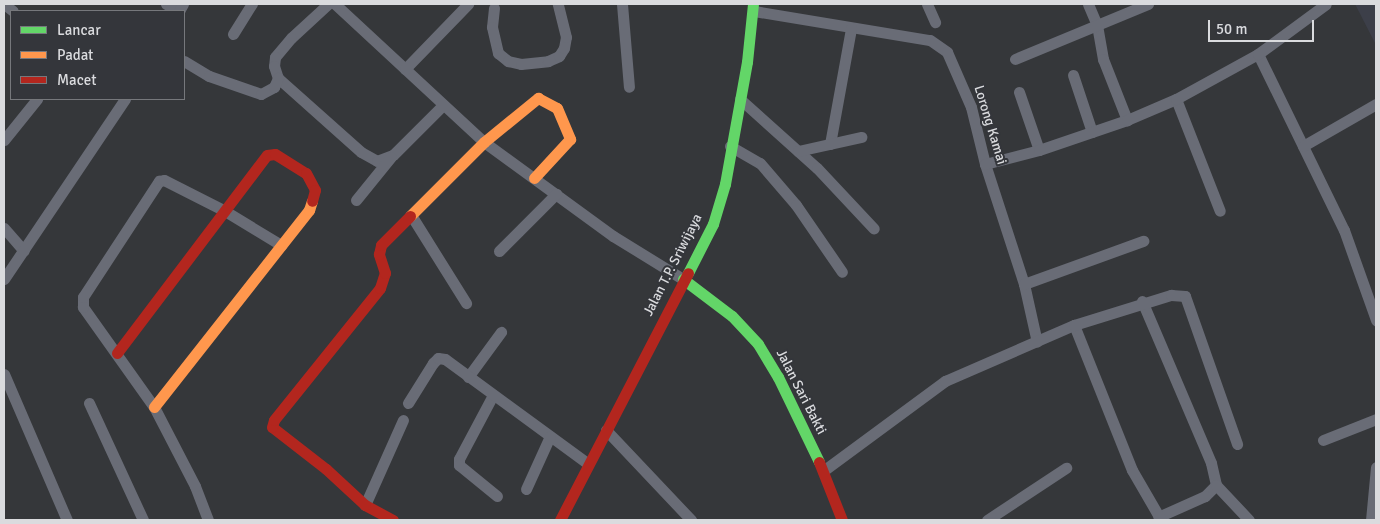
<!DOCTYPE html>
<style>
body{margin:0}
#map{position:relative;width:1380px;height:524px;overflow:hidden;background:#35373a;font-family:Signika,sans-serif}
div>[style]{position:absolute}
.built>*{inset:0;background:#3c3f49}
.street>*{height:11px;margin:-5.5px;padding:0 5.5px;transform-origin:5.5px;border-radius:5.5px;background:#696c76}
.fast>*{height:11px;margin:-5.5px;padding:0 5.5px;transform-origin:5.5px;border-radius:5.5px;background:#63d668}
.slow>*{height:11px;margin:-5.5px;padding:0 5.5px;transform-origin:5.5px;border-radius:5.5px;background:#ff974d}
.jam>*{height:11px;margin:-5.5px;padding:0 5.5px;transform-origin:5.5px;border-radius:5.5px;background:#b3261e}
span{translate:-50% -50%;white-space:nowrap;text-align:center;line-height:1.15;-webkit-text-stroke:4px #34363b;paint-order:stroke}
.street-label{font-size:14px;color:#dadbde}
.frame{position:absolute;inset:0;border:5px solid #dadbde;pointer-events:none}
.legend{position:absolute;left:10px;top:10px;width:175px;height:90px;box-sizing:border-box;background:#34363b;border:1px solid #76787c;margin:0;padding:6px 9px;list-style:none;font-size:15px;color:#dadbde}
.legend li{display:flex;align-items:center;gap:10px;height:25px}
.legend b{width:25px;border:1px solid #76787c}
.scale{position:absolute;left:1208px;top:20px;width:106px;height:22px;box-sizing:border-box;border:2px solid #dadbde;border-top:0;padding-left:6px;font-size:15px;line-height:18px;white-space:nowrap;color:#dadbde;-webkit-text-stroke:4px #34363b;paint-order:stroke}
</style>
<div id="map">
<div class="built">
<i style="clip-path:polygon(1355px 4px,1376px 4px,1376px 45px)"></i>
</div>
<div class="street">
<i style="left:4px;top:4px;width:11px;rotate:38deg"></i>
<i style="left:166px;top:4px;width:15px;rotate:28deg"></i>
<i style="left:179px;top:11px;width:8px;rotate:-60deg"></i>
<i style="left:328px;top:4px;width:50px;rotate:137.4deg"></i>
<i style="left:291px;top:38px;width:25px;rotate:130deg"></i>
<i style="left:275px;top:57px;width:9px;rotate:96deg"></i>
<i style="left:274px;top:66px;width:13px;rotate:72deg"></i>
<i style="left:278px;top:78px;width:111px;rotate:41.7deg"></i>
<i style="left:361px;top:152px;width:18px;rotate:29deg"></i>
<i style="left:377px;top:161px;width:17px;rotate:-21deg"></i>
<i style="left:393px;top:155px;width:71px;rotate:-45deg"></i>
<i style="left:335px;top:4px;width:203px;rotate:42.8deg"></i>
<i style="left:484px;top:142px;width:160px;rotate:36.1deg"></i>
<i style="left:613px;top:236px;width:82px;rotate:31.6deg"></i>
<i style="left:622px;top:4px;width:83px;rotate:85.2deg"></i>
<i style="left:927px;top:4px;width:20px;rotate:66deg"></i>
<i style="left:1088px;top:4px;width:23px;rotate:67deg"></i>
<i style="left:1097px;top:25px;width:35px;rotate:80deg"></i>
<i style="left:1103px;top:59px;width:66px;rotate:68.5deg"></i>
<i style="left:494px;top:8px;width:19px;rotate:96deg"></i>
<i style="left:492px;top:27px;width:27px;rotate:77deg"></i>
<i style="left:498px;top:53px;width:13px;rotate:39deg"></i>
<i style="left:508px;top:61px;width:13px;rotate:13deg"></i>
<i style="left:521px;top:64px;width:27px;rotate:-6deg"></i>
<i style="left:548px;top:61px;width:12px;rotate:-24deg"></i>
<i style="left:559px;top:56px;width:9px;rotate:-58deg"></i>
<i style="left:564px;top:48px;width:11px;rotate:-80deg"></i>
<i style="left:566px;top:37px;width:34px;rotate:-104deg"></i>
<i style="left:754px;top:11px;width:178px;rotate:9.4deg"></i>
<i style="left:930px;top:40px;width:21px;rotate:35deg"></i>
<i style="left:947px;top:52px;width:60px;rotate:66.4deg"></i>
<i style="left:971px;top:107px;width:59px;rotate:76.2deg"></i>
<i style="left:985px;top:164px;width:126px;rotate:72deg"></i>
<i style="left:1024px;top:284px;width:59px;rotate:77.4deg"></i>
<i style="left:233px;top:34px;width:36px;rotate:-58deg"></i>
<i style="left:1258px;top:54px;width:196px;rotate:64deg"></i>
<i style="left:1344px;top:230px;width:96px;rotate:70.4deg"></i>
<i style="left:1015px;top:59px;width:144px;rotate:-22.5deg"></i>
<i style="left:184px;top:61px;width:29px;rotate:31deg"></i>
<i style="left:209px;top:76px;width:55px;rotate:19.1deg"></i>
<i style="left:261px;top:94px;width:15px;rotate:-28deg"></i>
<i style="left:274px;top:87px;width:10px;rotate:-66deg"></i>
<i style="left:405px;top:69px;width:91px;rotate:-45.9deg"></i>
<i style="left:1073px;top:75px;width:60px;rotate:71.6deg"></i>
<i style="left:1019px;top:92px;width:61px;rotate:71deg"></i>
<i style="left:740px;top:99px;width:103px;rotate:41.9deg"></i>
<i style="left:817px;top:168px;width:83px;rotate:46.9deg"></i>
<i style="left:1176px;top:99px;width:120px;rotate:68.6deg"></i>
<i style="left:4px;top:140px;width:53px;rotate:-51.2deg"></i>
<i style="left:830px;top:144px;width:118px;rotate:-79.7deg"></i>
<i style="left:730px;top:146px;width:34px;rotate:30deg"></i>
<i style="left:760px;top:163px;width:55px;rotate:49.4deg"></i>
<i style="left:796px;top:205px;width:81px;rotate:55.5deg"></i>
<i style="left:1303px;top:146px;width:84px;rotate:-29.9deg"></i>
<i style="left:798px;top:151px;width:65px;rotate:-12.5deg"></i>
<i style="left:985px;top:164px;width:56px;rotate:-14.5deg"></i>
<i style="left:1039px;top:150px;width:93px;rotate:-18.8deg"></i>
<i style="left:1127px;top:120px;width:53px;rotate:-23.2deg"></i>
<i style="left:1176px;top:99px;width:94px;rotate:-28.8deg"></i>
<i style="left:1258px;top:54px;width:84px;rotate:-36.3deg"></i>
<i style="left:356px;top:200px;width:55px;rotate:-50.9deg"></i>
<i style="left:411px;top:215px;width:104px;rotate:58deg"></i>
<i style="left:4px;top:228px;width:30px;rotate:49deg"></i>
<i style="left:499px;top:251px;width:81px;rotate:-45deg"></i>
<i style="left:4px;top:279px;width:217px;rotate:-56.1deg"></i>
<i style="left:1024px;top:284px;width:127px;rotate:-19.9deg"></i>
<i style="left:1142px;top:301px;width:176px;rotate:66.9deg"></i>
<i style="left:1211px;top:463px;width:23px;rotate:77deg"></i>
<i style="left:1216px;top:485px;width:16px;rotate:135deg"></i>
<i style="left:1205px;top:496px;width:51px;rotate:155.9deg"></i>
<i style="left:1074px;top:325px;width:156px;rotate:68.2deg"></i>
<i style="left:1132px;top:470px;width:58px;rotate:59.9deg"></i>
<i style="left:4px;top:374px;width:159px;rotate:66.7deg"></i>
<i style="left:468px;top:377px;width:56px;rotate:-53.7deg"></i>
<i style="left:493px;top:395px;width:72px;rotate:118deg"></i>
<i style="left:459px;top:459px;width:6px;rotate:90deg"></i>
<i style="left:459px;top:465px;width:49px;rotate:39.2deg"></i>
<i style="left:89px;top:403px;width:129px;rotate:65.2deg"></i>
<i style="left:408px;top:403px;width:47px;rotate:-58deg"></i>
<i style="left:433px;top:363px;width:7px;rotate:-45deg"></i>
<i style="left:438px;top:358px;width:7px;rotate:8deg"></i>
<i style="left:445px;top:359px;width:176px;rotate:36.2deg"></i>
<i style="left:606px;top:430px;width:124px;rotate:46.6deg"></i>
<i style="left:1323px;top:440px;width:57px;rotate:-21.6deg"></i>
<i style="left:823px;top:471px;width:152px;rotate:-36.4deg"></i>
<i style="left:945px;top:381px;width:141px;rotate:-23.5deg"></i>
<i style="left:1074px;top:325px;width:102px;rotate:-17.2deg"></i>
<i style="left:1171px;top:295px;width:14px;rotate:4deg"></i>
<i style="left:1185px;top:296px;width:157px;rotate:70.6deg"></i>
<i style="left:1216px;top:485px;width:48px;rotate:46.7deg"></i>
<i style="left:526px;top:489px;width:58px;rotate:-65.6deg"></i>
<i style="left:365px;top:505px;width:93px;rotate:-65.9deg"></i>
<i style="left:208px;top:520px;width:36px;rotate:-111deg"></i>
<i style="left:195px;top:486px;width:89px;rotate:-117.4deg"></i>
<i style="left:154px;top:407px;width:123px;rotate:-125.4deg"></i>
<i style="left:83px;top:307px;width:10px;rotate:-90deg"></i>
<i style="left:83px;top:297px;width:139px;rotate:-56.8deg"></i>
<i style="left:159px;top:181px;width:5px;rotate:-11deg"></i>
<i style="left:164px;top:180px;width:68px;rotate:26.9deg"></i>
<i style="left:225px;top:211px;width:66px;rotate:31.3deg"></i>
<i style="left:987px;top:520px;width:95px;rotate:-33.4deg"></i>
<i style="left:1371px;top:520px;width:53px;rotate:-84.6deg"></i>
</div>
<div class="fast">
<i style="left:688px;top:273px;width:55px;rotate:-63deg"></i>
<i style="left:713px;top:224px;width:42px;rotate:-73.3deg"></i>
<i style="left:725px;top:184px;width:124px;rotate:-79.8deg"></i>
<i style="left:747px;top:62px;width:58px;rotate:-84.1deg"></i>
<i style="left:683px;top:279px;width:61px;rotate:37.1deg"></i>
<i style="left:732px;top:316px;width:38px;rotate:47deg"></i>
<i style="left:758px;top:344px;width:39px;rotate:59deg"></i>
<i style="left:778px;top:377px;width:94px;rotate:64.2deg"></i>
</div>
<div class="slow">
<i style="left:410px;top:216px;width:105px;rotate:-45deg"></i>
<i style="left:484px;top:142px;width:70px;rotate:-39.2deg"></i>
<i style="left:538px;top:98px;width:21px;rotate:28deg"></i>
<i style="left:557px;top:108px;width:34px;rotate:67deg"></i>
<i style="left:570px;top:139px;width:53px;rotate:132.7deg"></i>
<i style="left:154px;top:407px;width:251px;rotate:-51.8deg"></i>
<i style="left:309px;top:210px;width:9px;rotate:-72deg"></i>
</div>
<div class="jam">
<i style="left:117px;top:353px;width:248px;rotate:-52.9deg"></i>
<i style="left:267px;top:155px;width:8px;rotate:-7deg"></i>
<i style="left:275px;top:154px;width:36px;rotate:32deg"></i>
<i style="left:306px;top:173px;width:19px;rotate:62deg"></i>
<i style="left:315px;top:190px;width:11px;rotate:105deg"></i>
<i style="left:819px;top:462px;width:62px;rotate:68.4deg"></i>
<i style="left:393px;top:520px;width:32px;rotate:-152deg"></i>
<i style="left:365px;top:505px;width:53px;rotate:-137.3deg"></i>
<i style="left:326px;top:469px;width:68px;rotate:-142.1deg"></i>
<i style="left:272px;top:427px;width:7px;rotate:-74deg"></i>
<i style="left:274px;top:420px;width:169px;rotate:-51.2deg"></i>
<i style="left:380px;top:288px;width:16px;rotate:-72deg"></i>
<i style="left:385px;top:273px;width:20px;rotate:-108deg"></i>
<i style="left:379px;top:254px;width:9px;rotate:-77deg"></i>
<i style="left:381px;top:245px;width:41px;rotate:-45deg"></i>
<i style="left:560px;top:520px;width:278px;rotate:-62.6deg"></i>
</div>
<div class="street-label">
<span style="left:990px;top:125px;rotate:73deg">Lorong Kamai</span>
<span style="left:673px;top:265px;rotate:-63deg">Jalan T.P. Sriwijaya</span>
<span style="left:801px;top:392px;rotate:63deg">Jalan Sari Bakti</span>
</div>
<div class="frame"></div>
<ul class="legend">
<li><b style="height:6px;background:#63d668"></b>Lancar</li>
<li><b style="height:6px;background:#ff974d"></b>Padat</li>
<li><b style="height:6px;background:#b3261e"></b>Macet</li>
</ul>
<div class="scale">50 m</div>
</div>
